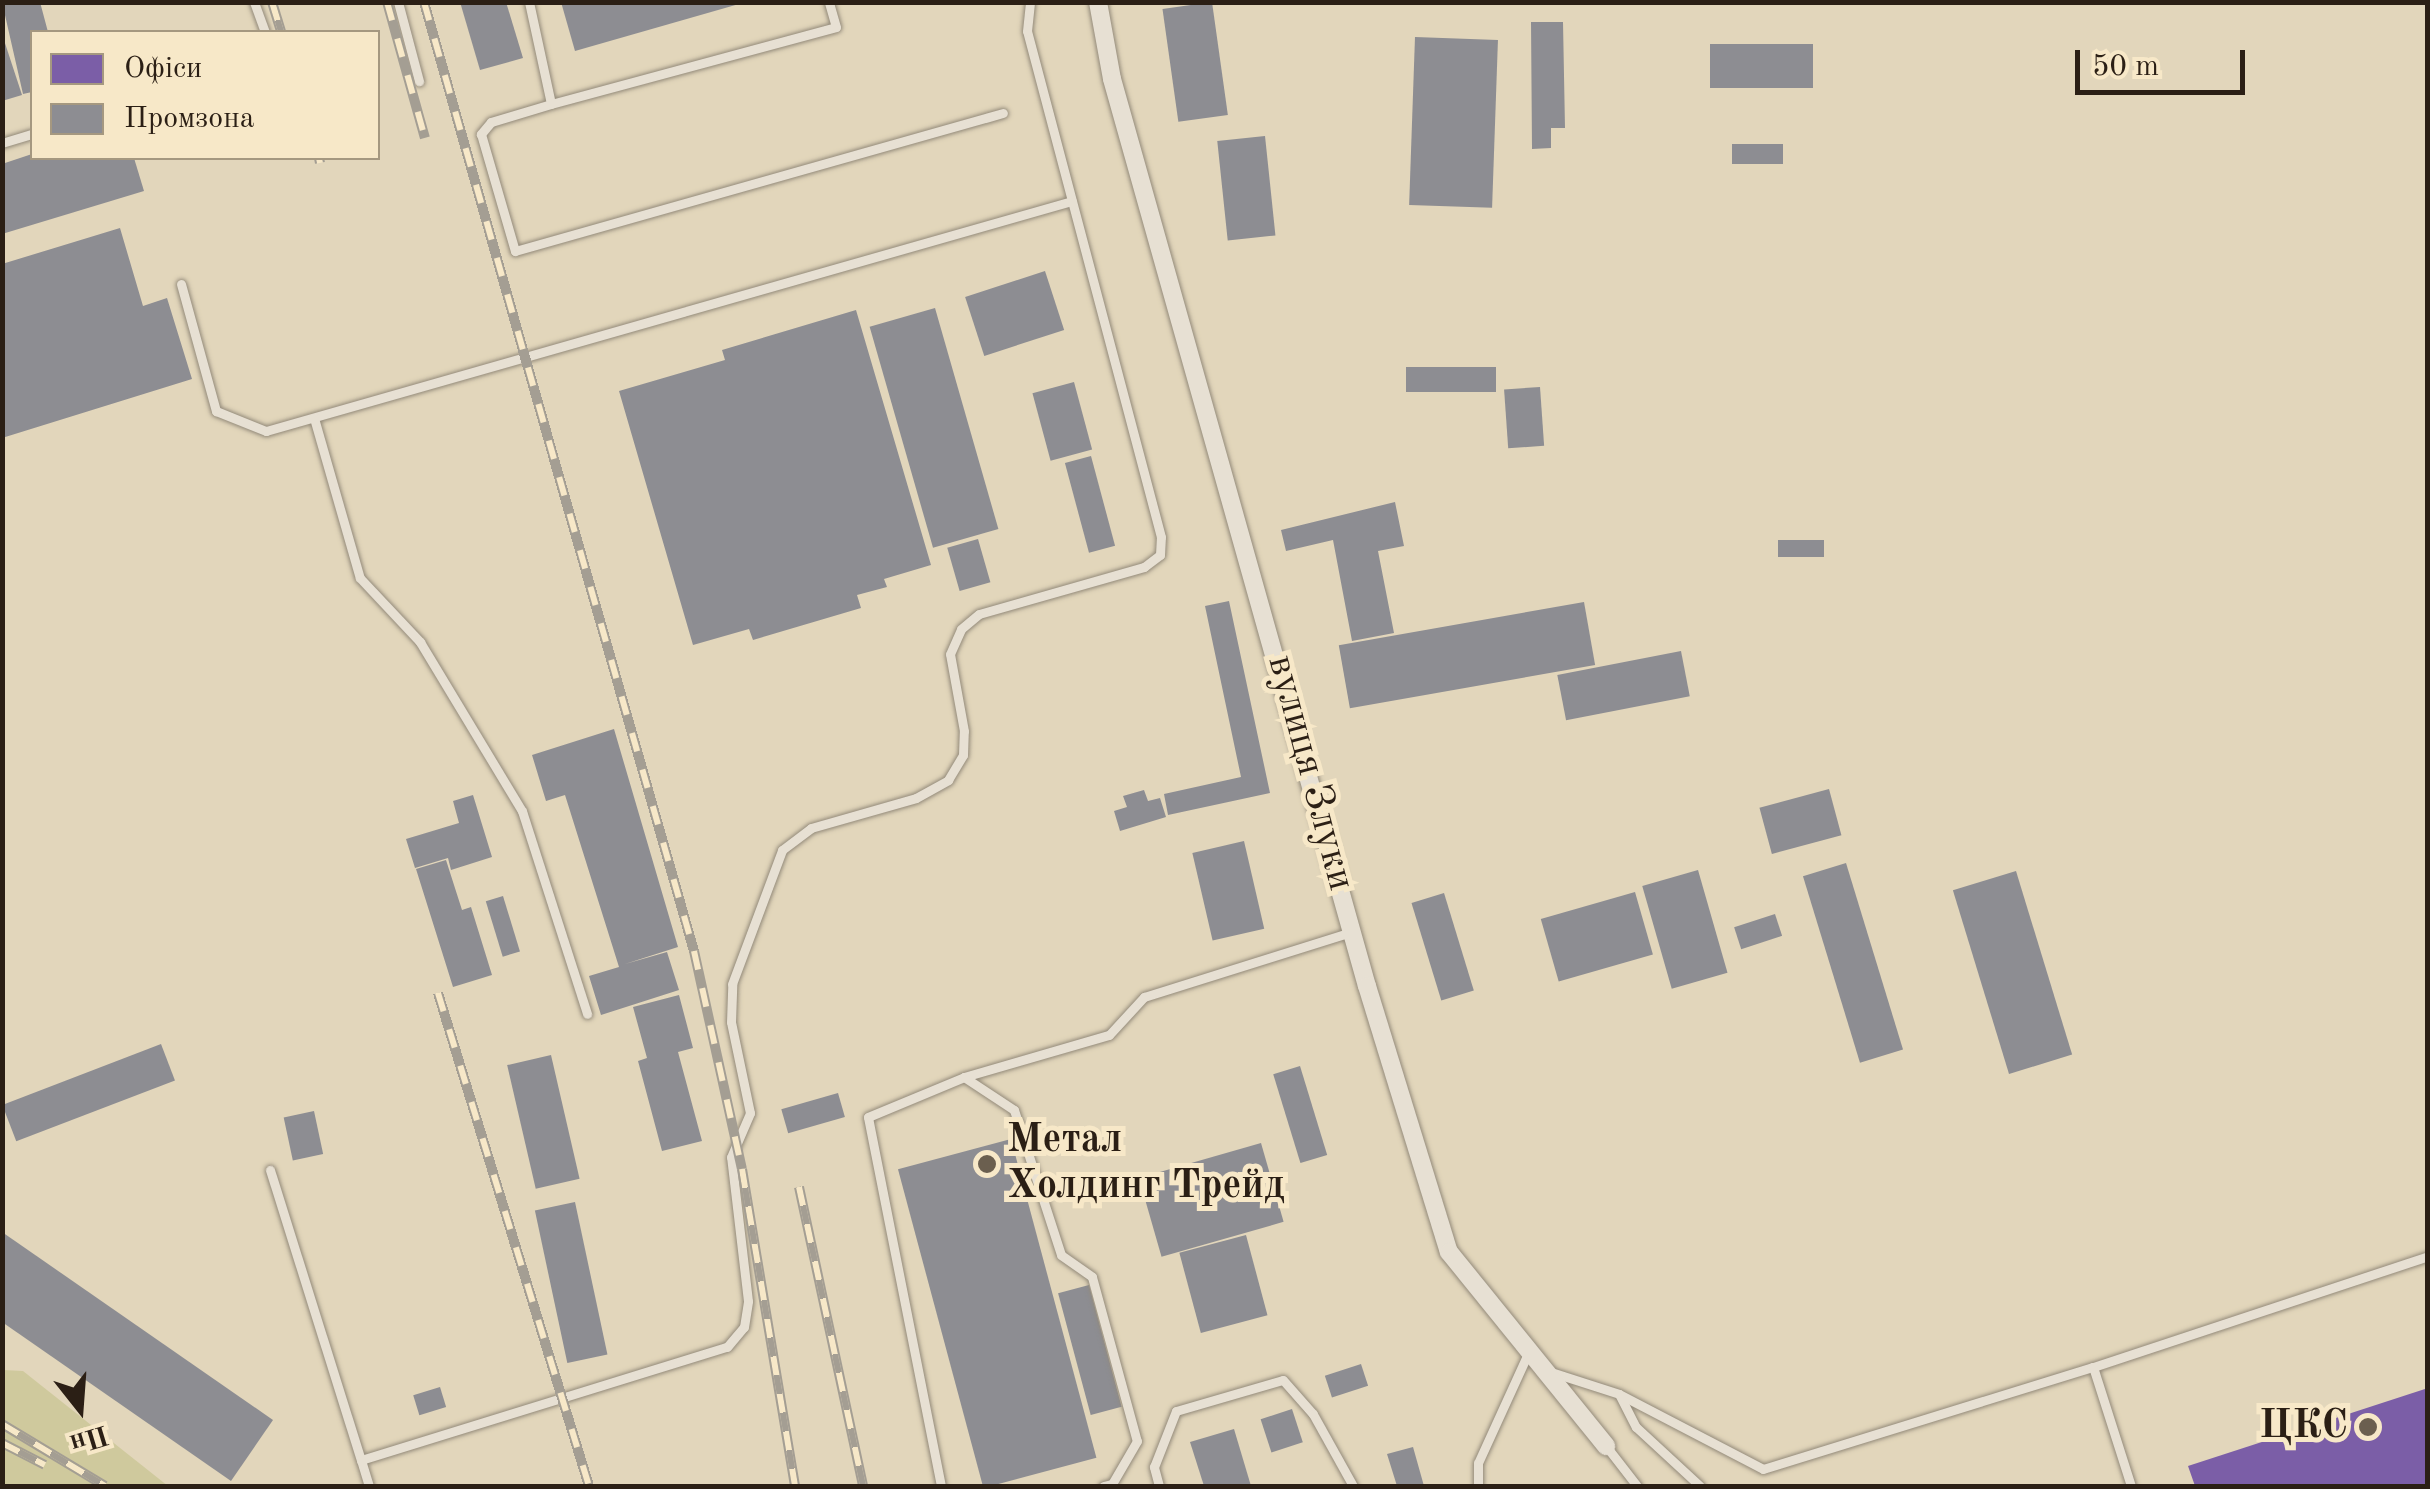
<!DOCTYPE html>
<meta charset="utf-8">
<style>
body{margin:0}
#map{position:relative;width:2430px;height:1489px;overflow:hidden;background:#e2d6bb;font-family:"Old Standard TT",serif}
div>[style]{position:absolute}
.green>*{inset:0;background:#cfc99d}
.offices>*{inset:0;background:#7b5ea7}
.industry>*{inset:0;background:#8d8d92;transform-origin:0 0}
.roads{filter:drop-shadow(0 0 2px #938a7a) drop-shadow(0 0 2px #938a7a)}
.service>*{height:9px;margin:-4.5px;padding:0 4.5px;transform-origin:4.5px;border-radius:4.5px;background:#e7e0d3}
.minor>*{height:18px;margin:-9px;padding:0 9px;transform-origin:9px;border-radius:9px;background:#e7e0d3}
.rail>*{height:10px;margin-top:-5px;transform-origin:0;background:repeating-linear-gradient(90deg,#f7e8c8 0 19px,#a49e93 0 38px);box-sizing:border-box;border-block:2px solid #a49e93}
.dots>*{width:28px;height:28px;translate:-50% -50%;box-sizing:border-box;border:5px solid #f7e8c8;border-radius:50%}
span{translate:-50% -50%;white-space:nowrap;text-align:center;line-height:1.15;-webkit-text-stroke:10px #f7e8c8;paint-order:stroke}
.street-label{font-size:40px;color:#2b1f15}
.poi-label{font-size:40px;color:#2b1f15;font-weight:700}
.left{translate:0 -50%;text-align:left}
.right{translate:-100% -50%;text-align:right}
.frame{position:absolute;inset:0;border:5px solid #2b1f15;pointer-events:none}
.legend{position:absolute;left:30px;top:30px;width:350px;height:130px;box-sizing:border-box;background:#f7e8c8;border:2px solid #a59880;margin:0;padding:12px 18px;list-style:none;font-size:30px;color:#2b1f15}
.legend li{display:flex;align-items:center;gap:20px;height:50px}
.legend b{width:50px;border:2px solid #a59880}
.north{position:absolute;left:30px;top:1359px;width:100px;height:100px;-webkit-text-stroke:8px #f7e8c8;paint-order:stroke;rotate:163deg;font-size:28px;font-weight:700;line-height:40px;text-align:center;color:#2b1f15}
.north::after{content:'';display:block;margin:auto;width:35px;height:45px;background:#2b1f15;clip-path:polygon(50% 0,100% 100%,50% 72%,0 100%)}
.scale{position:absolute;left:2075px;top:50px;width:170px;height:45px;box-sizing:border-box;border:5px solid #2b1f15;border-top:0;padding-left:12px;font-size:30px;line-height:35px;white-space:nowrap;color:#2b1f15;-webkit-text-stroke:8px #f7e8c8;paint-order:stroke}
</style>
<div id="map">
<div class="green">
<i style="clip-path:polygon(3px 1370px,23px 1371px,168px 1486px,3px 1486px)"></i>
</div>
<div class="offices">
<i style="clip-path:polygon(2428px 1388px,2428px 1486px,2195px 1486px,2188px 1466px)"></i>
</div>
<div class="industry">
<i style="clip-path:polygon(2px 2px,40px 2px,48px 32px,32px 32px,32px 92px,23px 94px)"></i>
<i style="clip-path:polygon(460px 2px,506px 2px,523px 58px,480px 70px)"></i>
<i style="clip-path:polygon(561px 2px,739px 2px,739px 4px,575px 51px)"></i>
<i style="left:1212px;top:2px;width:114px;height:50px;rotate:82deg"></i>
<i style="clip-path:polygon(1531px 22px,1563px 22px,1565px 128px,1551px 128px,1551px 148px,1532px 149px)"></i>
<i style="clip-path:polygon(2px 34px,22px 95px,2px 101px)"></i>
<i style="left:1415px;top:37px;width:83px;height:168px;rotate:2deg"></i>
<i style="left:1710px;top:44px;width:103px;height:44px"></i>
<i style="left:1265px;top:136px;width:100px;height:48px;rotate:84deg"></i>
<i style="left:1783px;top:144px;width:20px;height:51px;rotate:90deg"></i>
<i style="clip-path:polygon(32px 154px,134px 158px,144px 191px,2px 234px,2px 164px)"></i>
<i style="clip-path:polygon(120px 228px,143px 306px,167px 298px,192px 379px,2px 438px,2px 264px)"></i>
<i style="left:1045px;top:271px;width:62px;height:84px;rotate:72deg"></i>
<i style="left:935px;top:308px;width:230px;height:68px;rotate:74deg"></i>
<i style="clip-path:polygon(856px 310px,931px 565px,884px 579px,887px 587px,857px 595px,861px 608px,753px 640px,749px 629px,693px 645px,619px 391px,725px 360px,722px 350px)"></i>
<i style="left:1496px;top:367px;width:25px;height:90px;rotate:90deg"></i>
<i style="left:1074px;top:382px;width:70px;height:43px;rotate:75deg"></i>
<i style="left:1540px;top:387px;width:59px;height:36px;rotate:86deg"></i>
<i style="left:1091px;top:456px;width:93px;height:27px;rotate:75deg"></i>
<i style="clip-path:polygon(1395px 502px,1404px 546px,1378px 551px,1394px 633px,1352px 641px,1333px 540px,1286px 551px,1281px 530px)"></i>
<i style="left:978px;top:539px;width:45px;height:32px;rotate:74deg"></i>
<i style="left:1824px;top:540px;width:17px;height:46px;rotate:90deg"></i>
<i style="clip-path:polygon(1229px 601px,1270px 793px,1168px 815px,1164px 794px,1241px 777px,1205px 606px)"></i>
<i style="left:1584px;top:602px;width:64px;height:249px;rotate:80deg"></i>
<i style="left:1681px;top:651px;width:46px;height:126px;rotate:79deg"></i>
<i style="clip-path:polygon(614px 729px,678px 947px,625px 964px,667px 952px,679px 990px,601px 1015px,589px 976px,619px 967px,565px 795px,546px 801px,532px 755px)"></i>
<i style="left:1829px;top:789px;width:48px;height:72px;rotate:75deg"></i>
<i style="clip-path:polygon(1144px 790px,1148px 801px,1160px 798px,1166px 817px,1120px 831px,1114px 811px,1127px 807px,1123px 796px)"></i>
<i style="clip-path:polygon(473px 795px,492px 857px,451px 870px,448px 858px,415px 868px,406px 839px,459px 823px,453px 801px)"></i>
<i style="left:1244px;top:841px;width:90px;height:53px;rotate:77deg"></i>
<i style="clip-path:polygon(446px 860px,462px 910px,471px 907px,492px 975px,453px 987px,416px 869px)"></i>
<i style="left:1846px;top:863px;width:195px;height:45px;rotate:73deg"></i>
<i style="left:1698px;top:870px;width:107px;height:58px;rotate:74deg"></i>
<i style="left:2016px;top:871px;width:192px;height:66px;rotate:73deg"></i>
<i style="left:1635px;top:892px;width:65px;height:98px;rotate:74deg"></i>
<i style="left:1444px;top:893px;width:102px;height:34px;rotate:73deg"></i>
<i style="left:503px;top:896px;width:58px;height:18px;rotate:73deg"></i>
<i style="left:1775px;top:914px;width:23px;height:43px;rotate:72deg"></i>
<i style="clip-path:polygon(679px 995px,693px 1048px,678px 1052px,702px 1141px,662px 1151px,638px 1061px,647px 1058px,633px 1007px)"></i>
<i style="left:161px;top:1044px;width:39px;height:170px;rotate:69deg"></i>
<i style="left:551px;top:1055px;width:127px;height:45px;rotate:77deg"></i>
<i style="left:1300px;top:1066px;width:93px;height:28px;rotate:73deg"></i>
<i style="left:838px;top:1093px;width:25px;height:59px;rotate:74deg"></i>
<i style="left:314px;top:1111px;width:44px;height:31px;rotate:78deg"></i>
<i style="left:1011px;top:1139px;width:330px;height:117px;rotate:75deg"></i>
<i style="left:1261px;top:1143px;width:82px;height:127px;rotate:74deg"></i>
<i style="left:575px;top:1202px;width:156px;height:41px;rotate:78deg"></i>
<i style="clip-path:polygon(2px 1232px,273px 1420px,231px 1481px,2px 1322px)"></i>
<i style="left:1246px;top:1235px;width:83px;height:69px;rotate:75deg"></i>
<i style="left:1089px;top:1285px;width:126px;height:32px;rotate:75deg"></i>
<i style="left:1361px;top:1364px;width:23px;height:38px;rotate:72deg"></i>
<i style="left:440px;top:1387px;width:21px;height:28px;rotate:73deg"></i>
<i style="left:1292px;top:1409px;width:35px;height:33px;rotate:72deg"></i>
<i style="clip-path:polygon(1234px 1429px,1251px 1486px,1204px 1486px,1190px 1442px)"></i>
<i style="clip-path:polygon(1413px 1447px,1424px 1486px,1397px 1486px,1387px 1454px)"></i>
</div>
<div class="roads">
<div class="service">
<i style="left:254px;top:2px;width:32px;rotate:70deg"></i>
<i style="left:398px;top:2px;width:82px;rotate:75.1deg"></i>
<i style="left:529px;top:2px;width:104px;rotate:77.8deg"></i>
<i style="left:551px;top:104px;width:295px;rotate:-15.1deg"></i>
<i style="left:836px;top:27px;width:26px;rotate:-106deg"></i>
<i style="left:551px;top:104px;width:63px;rotate:163.3deg"></i>
<i style="left:491px;top:122px;width:16px;rotate:130deg"></i>
<i style="left:481px;top:134px;width:122px;rotate:73.8deg"></i>
<i style="left:515px;top:251px;width:507px;rotate:-15.79deg"></i>
<i style="left:2px;top:143px;width:31px;rotate:-17deg"></i>
<i style="left:181px;top:284px;width:132px;rotate:74.6deg"></i>
<i style="left:216px;top:411px;width:54px;rotate:21.8deg"></i>
<i style="left:266px;top:431px;width:838px;rotate:-15.93deg"></i>
<i style="left:314px;top:418px;width:166px;rotate:74deg"></i>
<i style="left:360px;top:578px;width:88px;rotate:46.8deg"></i>
<i style="left:420px;top:642px;width:197px;rotate:58.9deg"></i>
<i style="left:522px;top:811px;width:213px;rotate:72.2deg"></i>
<i style="left:964px;top:1077px;width:60px;rotate:33.4deg"></i>
<i style="left:1014px;top:1110px;width:152px;rotate:72deg"></i>
<i style="left:1061px;top:1255px;width:38px;rotate:35deg"></i>
<i style="left:1092px;top:1277px;width:170px;rotate:74.7deg"></i>
<i style="left:1137px;top:1441px;width:50px;rotate:120.2deg"></i>
<i style="left:1112px;top:1484px;width:9px;rotate:167deg"></i>
<i style="left:270px;top:1170px;width:304px;rotate:72.6deg"></i>
<i style="left:361px;top:1460px;width:383px;rotate:-17.2deg"></i>
<i style="left:727px;top:1347px;width:26px;rotate:-50deg"></i>
<i style="left:744px;top:1327px;width:26px;rotate:-81deg"></i>
<i style="left:748px;top:1301px;width:145px;rotate:-96.7deg"></i>
<i style="left:731px;top:1157px;width:48px;rotate:-66.6deg"></i>
<i style="left:750px;top:1113px;width:93px;rotate:-101.8deg"></i>
<i style="left:731px;top:1022px;width:38px;rotate:-88deg"></i>
<i style="left:732px;top:984px;width:143px;rotate:-69.5deg"></i>
<i style="left:782px;top:850px;width:36px;rotate:-37deg"></i>
<i style="left:811px;top:828px;width:109px;rotate:-15.9deg"></i>
<i style="left:916px;top:798px;width:37px;rotate:-29deg"></i>
<i style="left:948px;top:780px;width:29px;rotate:-59deg"></i>
<i style="left:963px;top:755px;width:24px;rotate:-88deg"></i>
<i style="left:964px;top:731px;width:78px;rotate:-100.3deg"></i>
<i style="left:950px;top:654px;width:27px;rotate:-66deg"></i>
<i style="left:961px;top:629px;width:23px;rotate:-40deg"></i>
<i style="left:979px;top:614px;width:172px;rotate:-15.9deg"></i>
<i style="left:1144px;top:567px;width:20px;rotate:-37deg"></i>
<i style="left:1160px;top:555px;width:18px;rotate:-87deg"></i>
<i style="left:1161px;top:537px;width:523px;rotate:-104.83deg"></i>
<i style="left:1027px;top:31px;width:29px;rotate:-84deg"></i>
<i style="left:1551px;top:1372px;width:71px;rotate:17.9deg"></i>
<i style="left:1619px;top:1394px;width:37px;rotate:63deg"></i>
<i style="left:1636px;top:1427px;width:87px;rotate:42.7deg"></i>
<i style="left:1619px;top:1394px;width:162px;rotate:27.5deg"></i>
<i style="left:1763px;top:1469px;width:345px;rotate:-17.2deg"></i>
<i style="left:1606px;top:1446px;width:51px;rotate:52.2deg"></i>
<i style="left:361px;top:1460px;width:27px;rotate:73deg"></i>
<i style="left:941px;top:1486px;width:376px;rotate:-101.2deg"></i>
<i style="left:868px;top:1117px;width:104px;rotate:-22.6deg"></i>
<i style="left:964px;top:1077px;width:151px;rotate:-16.2deg"></i>
<i style="left:1109px;top:1035px;width:52px;rotate:-47.4deg"></i>
<i style="left:1144px;top:997px;width:218px;rotate:-17.4deg"></i>
<i style="left:1159px;top:1486px;width:20px;rotate:-105deg"></i>
<i style="left:1154px;top:1467px;width:60px;rotate:-68.6deg"></i>
<i style="left:1176px;top:1411px;width:111px;rotate:-16.2deg"></i>
<i style="left:1283px;top:1380px;width:45px;rotate:48.6deg"></i>
<i style="left:1313px;top:1414px;width:82px;rotate:60.9deg"></i>
<i style="left:1478px;top:1486px;width:23px;rotate:-90deg"></i>
<i style="left:1478px;top:1463px;width:123px;rotate:-65.5deg"></i>
<i style="left:2131px;top:1486px;width:125px;rotate:-107.7deg"></i>
<i style="left:2093px;top:1367px;width:353px;rotate:-18.3deg"></i>
</div>
<div class="minor">
<i style="left:1098px;top:2px;width:78px;rotate:79.7deg"></i>
<i style="left:1112px;top:79px;width:942px;rotate:74.3deg"></i>
<i style="left:1367px;top:986px;width:278px;rotate:72.9deg"></i>
<i style="left:1449px;top:1252px;width:250px;rotate:51deg"></i>
</div>
</div>
<div class="rail">
<i style="left:272px;top:2px;width:31px;rotate:73deg"></i>
<i style="left:387px;top:2px;width:141px;rotate:74.4deg"></i>
<i style="left:424px;top:2px;width:987px;rotate:74.12deg"></i>
<i style="left:694px;top:951px;width:223px;rotate:77.6deg"></i>
<i style="left:742px;top:1169px;width:321px;rotate:80.5deg"></i>
<i style="left:319px;top:158px;width:5px;rotate:79deg"></i>
<i style="left:438px;top:993px;width:516px;rotate:72.97deg"></i>
<i style="left:799px;top:1187px;width:306px;rotate:77.9deg"></i>
<i style="left:2px;top:1424px;width:120px;rotate:31deg"></i>
<i style="left:2px;top:1443px;width:48px;rotate:27.1deg"></i>
</div>
<div class="dots">
<i style="left:987px;top:1164px;background:#6b5f4f"></i>
<i style="left:2368px;top:1427px;background:#6b5f4f"></i>
</div>
<div class="street-label">
<span style="left:1310px;top:773px;rotate:75deg">вулиця Злуки</span>
</div>
<div class="poi-label">
<span class="left" style="left:1007px;top:1164px">Метал<br>Холдинг Трейд</span>
<span class="right" style="left:2348px;top:1427px">ЦКС</span>
</div>
<div class="frame"></div>
<ul class="legend">
<li><b style="height:28px;background:#7b5ea7"></b>Офіси</li>
<li><b style="height:28px;background:#8d8d92"></b>Промзона</li>
</ul>
<div class="north">Пн</div>
<div class="scale">50 m</div>
</div>
